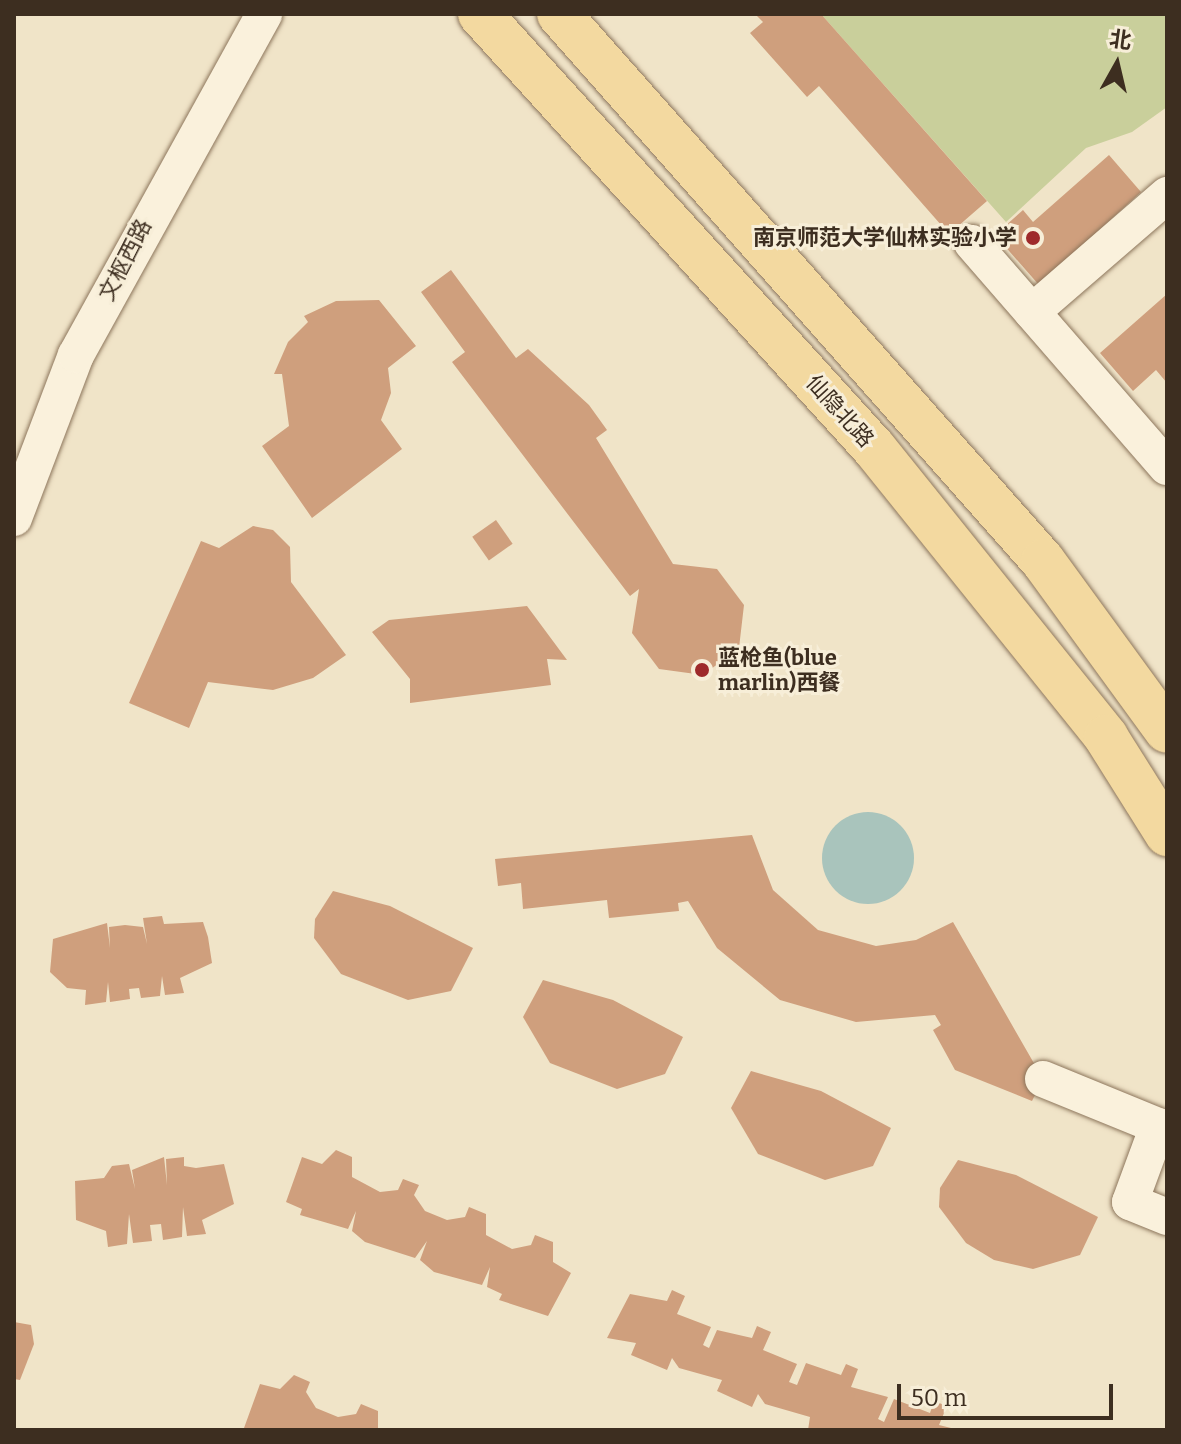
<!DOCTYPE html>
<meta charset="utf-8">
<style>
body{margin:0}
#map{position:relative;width:1181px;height:1444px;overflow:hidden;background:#f0e4c8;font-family:Bitter,"Noto Sans SC",serif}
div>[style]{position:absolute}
.green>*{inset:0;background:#c9cf9b}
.water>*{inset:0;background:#a9c4bc}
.round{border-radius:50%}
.building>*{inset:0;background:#cf9f7d;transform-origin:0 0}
.roads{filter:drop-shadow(0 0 2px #8d765c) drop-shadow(0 0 2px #8d765c)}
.minor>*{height:36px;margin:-18px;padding:0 18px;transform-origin:18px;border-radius:18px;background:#faf1dc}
.major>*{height:44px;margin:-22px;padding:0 22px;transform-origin:22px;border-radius:22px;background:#f3d9a0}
.dots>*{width:22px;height:22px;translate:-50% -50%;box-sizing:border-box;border:4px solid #f7eed8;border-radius:50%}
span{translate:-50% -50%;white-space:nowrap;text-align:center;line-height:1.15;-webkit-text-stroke:6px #f7eed8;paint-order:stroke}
.poi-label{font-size:22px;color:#3d2e20;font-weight:700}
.right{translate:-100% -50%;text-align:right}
.left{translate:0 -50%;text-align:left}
.street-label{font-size:22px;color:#3d2e20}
.frame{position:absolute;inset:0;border:16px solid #3d2e20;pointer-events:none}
.north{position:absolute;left:1077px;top:24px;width:80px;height:80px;-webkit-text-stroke:6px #f7eed8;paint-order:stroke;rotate:8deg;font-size:22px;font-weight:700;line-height:32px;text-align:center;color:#3d2e20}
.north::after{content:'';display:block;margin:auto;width:28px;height:36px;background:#3d2e20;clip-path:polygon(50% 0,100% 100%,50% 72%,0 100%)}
.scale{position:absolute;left:897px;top:1384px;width:216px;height:36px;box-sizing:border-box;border:4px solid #3d2e20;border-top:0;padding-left:10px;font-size:24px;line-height:28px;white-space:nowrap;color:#3d2e20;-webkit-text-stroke:6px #f7eed8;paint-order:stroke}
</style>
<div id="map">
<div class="green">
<i style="clip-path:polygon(821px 14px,1167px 14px,1167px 107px,1132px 132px,1086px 148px,1006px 222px)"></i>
</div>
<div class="water">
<i class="round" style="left:822px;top:812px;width:92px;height:92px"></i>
</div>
<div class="building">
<i style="clip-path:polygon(755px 14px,821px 14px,987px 201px,949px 234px,819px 86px,807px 97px,750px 33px,763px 22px)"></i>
<i style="clip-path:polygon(1109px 155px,1141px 192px,1039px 285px,995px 235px,1023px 210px,1033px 222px)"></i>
<i style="clip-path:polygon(451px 270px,516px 358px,528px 349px,589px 405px,607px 430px,596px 438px,673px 564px,717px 569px,744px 605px,739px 648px,703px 675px,659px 669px,632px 633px,639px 589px,630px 596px,452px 362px,465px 352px,421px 292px)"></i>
<i style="clip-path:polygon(1167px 294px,1167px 383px,1156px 370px,1133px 391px,1100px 353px)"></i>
<i style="clip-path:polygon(379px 300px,416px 346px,388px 368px,391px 393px,381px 420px,402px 449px,312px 518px,262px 446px,289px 426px,282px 374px,274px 374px,288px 342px,308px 322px,304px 316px,336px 301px)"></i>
<i style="left:496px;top:520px;width:29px;height:29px;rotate:55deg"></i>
<i style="clip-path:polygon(253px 526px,273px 530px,290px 547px,291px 582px,346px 655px,313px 678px,273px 690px,208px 682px,189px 728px,129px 703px,201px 541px,219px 548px)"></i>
<i style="clip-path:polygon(527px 606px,567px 660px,547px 659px,551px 685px,410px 703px,410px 679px,372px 632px,389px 620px)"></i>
<i style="clip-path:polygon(752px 835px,773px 890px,818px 930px,876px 946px,916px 940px,953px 922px,1043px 1079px,1032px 1101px,955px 1070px,933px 1030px,941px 1025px,935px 1015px,856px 1022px,780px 1000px,717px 948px,688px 901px,678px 903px,679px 911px,609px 918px,607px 900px,523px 909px,521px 883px,498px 886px,495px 859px)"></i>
<i style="clip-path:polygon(333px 891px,390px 906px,473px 948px,451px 991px,408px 1000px,341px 974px,314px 938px,315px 919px)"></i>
<i style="clip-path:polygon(162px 916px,164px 924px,203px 922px,208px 937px,212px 963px,180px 978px,184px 993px,165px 995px,162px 976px,160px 996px,141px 998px,139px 988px,129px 989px,130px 999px,110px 1002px,108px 982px,106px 1002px,85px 1005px,86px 990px,67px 988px,50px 972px,53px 939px,107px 923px,110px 948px,109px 927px,125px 925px,143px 927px,147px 944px,143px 918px)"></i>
<i style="clip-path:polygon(543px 980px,613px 1000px,683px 1037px,665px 1074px,617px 1089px,550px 1063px,523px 1017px)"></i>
<i style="clip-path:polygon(751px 1071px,821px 1091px,891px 1128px,873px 1166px,825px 1180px,758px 1154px,731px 1108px)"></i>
<i style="clip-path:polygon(336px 1150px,352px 1157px,352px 1177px,380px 1192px,398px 1190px,403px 1179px,419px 1185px,414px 1195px,425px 1211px,447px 1220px,465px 1217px,469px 1207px,486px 1214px,486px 1235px,512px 1249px,531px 1245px,535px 1235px,553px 1242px,553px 1262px,571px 1273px,548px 1316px,499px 1300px,502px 1294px,487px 1287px,490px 1267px,482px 1285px,434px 1272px,420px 1260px,427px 1241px,415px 1258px,365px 1242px,352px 1231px,356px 1211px,348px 1229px,300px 1215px,302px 1209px,286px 1202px,302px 1157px,322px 1164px)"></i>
<i style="clip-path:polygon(164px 1157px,167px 1185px,166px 1159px,184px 1157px,184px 1166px,196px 1168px,224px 1164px,234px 1204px,202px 1220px,206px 1234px,187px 1236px,183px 1207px,182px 1237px,163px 1240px,161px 1224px,150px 1225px,152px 1241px,133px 1243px,129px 1214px,127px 1244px,108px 1247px,106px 1231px,76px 1220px,75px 1181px,104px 1178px,112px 1166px,129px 1164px,135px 1189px,132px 1170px)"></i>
<i style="clip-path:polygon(958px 1160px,1016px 1175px,1098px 1217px,1080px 1255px,1033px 1269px,994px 1260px,966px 1243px,939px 1207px,940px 1188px)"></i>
<i style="clip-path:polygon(672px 1290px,685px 1296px,677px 1314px,711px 1327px,703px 1345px,709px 1348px,717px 1330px,752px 1338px,757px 1326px,771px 1332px,763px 1350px,797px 1364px,789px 1382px,797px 1385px,806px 1363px,841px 1375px,846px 1364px,858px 1369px,851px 1387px,888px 1397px,878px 1419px,884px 1422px,894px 1399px,930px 1413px,934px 1401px,947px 1406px,939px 1425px,959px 1430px,808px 1430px,810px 1417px,765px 1404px,758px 1394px,752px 1407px,717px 1391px,722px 1380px,679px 1368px,672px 1358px,667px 1370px,631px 1355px,636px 1343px,607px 1338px,630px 1294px,667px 1301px)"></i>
<i style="clip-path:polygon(14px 1322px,31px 1325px,34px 1344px,20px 1380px,14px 1379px)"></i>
<i style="clip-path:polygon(294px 1375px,310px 1382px,306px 1392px,316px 1408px,338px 1417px,356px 1414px,361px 1404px,378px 1411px,378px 1430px,244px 1428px,260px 1384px,280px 1389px)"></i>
</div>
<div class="roads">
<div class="minor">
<i style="left:972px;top:243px;width:297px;rotate:49deg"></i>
<i style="left:1032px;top:312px;width:179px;rotate:-40.9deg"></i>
<i style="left:14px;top:518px;width:174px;rotate:-69.2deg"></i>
<i style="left:76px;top:355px;width:389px;rotate:-61.1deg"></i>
<i style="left:1043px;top:1079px;width:124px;rotate:22.2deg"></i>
<i style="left:1158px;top:1126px;width:81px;rotate:110.2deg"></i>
<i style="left:1130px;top:1202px;width:40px;rotate:22deg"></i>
</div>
<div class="major">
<i style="left:480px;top:14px;width:586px;rotate:47.77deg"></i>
<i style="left:874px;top:448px;width:371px;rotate:51.2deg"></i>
<i style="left:1106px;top:737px;width:115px;rotate:57.8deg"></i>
<i style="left:559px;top:14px;width:730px;rotate:48.5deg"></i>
<i style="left:1043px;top:561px;width:210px;rotate:53.9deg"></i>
</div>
</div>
<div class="dots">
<i style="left:1033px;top:238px;background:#9e2a2b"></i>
<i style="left:702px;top:670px;background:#9e2a2b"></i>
</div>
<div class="poi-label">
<span class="right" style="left:1017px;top:238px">南京师范大学仙林实验小学</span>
<span class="left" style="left:718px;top:670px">蓝枪鱼(blue<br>marlin)西餐</span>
</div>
<div class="street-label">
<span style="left:125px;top:260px;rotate:-63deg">文枢西路</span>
<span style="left:840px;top:411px;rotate:48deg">仙隐北路</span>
</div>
<div class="frame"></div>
<div class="north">北</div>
<div class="scale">50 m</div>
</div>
